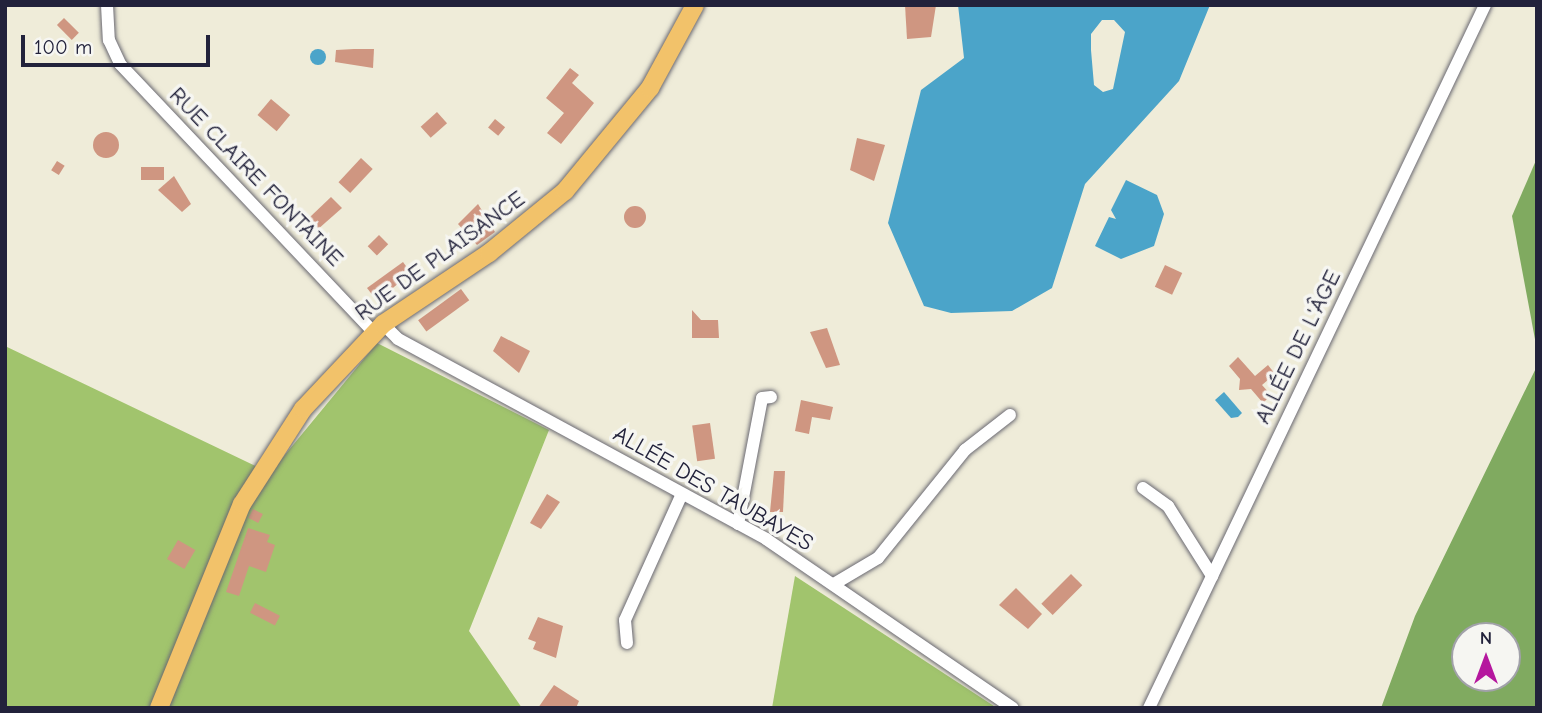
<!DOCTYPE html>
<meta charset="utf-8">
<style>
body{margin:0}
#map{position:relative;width:1542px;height:713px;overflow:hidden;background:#efecd9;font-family:"Comic Neue",sans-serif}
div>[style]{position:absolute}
.green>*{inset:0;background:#a1c46d}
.forest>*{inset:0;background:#80aa60}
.water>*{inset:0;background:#4ba4c9}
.round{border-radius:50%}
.building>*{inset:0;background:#cf9681;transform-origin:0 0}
.roads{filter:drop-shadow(0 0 2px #6a6972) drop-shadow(0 0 2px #6a6972)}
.minor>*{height:12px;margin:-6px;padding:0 6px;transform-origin:6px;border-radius:6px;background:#fff}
.primary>*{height:18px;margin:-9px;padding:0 9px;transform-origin:9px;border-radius:9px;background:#f2c26a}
span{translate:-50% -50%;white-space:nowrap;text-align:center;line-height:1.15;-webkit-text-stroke:7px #f6f6f2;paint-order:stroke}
.street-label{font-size:23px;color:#22223b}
.frame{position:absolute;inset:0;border:7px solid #22223b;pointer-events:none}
.north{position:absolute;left:1451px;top:622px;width:70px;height:70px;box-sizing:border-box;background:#f6f6f2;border:2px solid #a1a1a9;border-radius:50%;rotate:0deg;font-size:19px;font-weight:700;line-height:28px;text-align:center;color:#22223b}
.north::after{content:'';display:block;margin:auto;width:24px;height:32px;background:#b5179e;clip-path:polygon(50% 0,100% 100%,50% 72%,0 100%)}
.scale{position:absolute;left:21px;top:35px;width:189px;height:32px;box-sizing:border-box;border:4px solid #22223b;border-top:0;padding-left:9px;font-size:21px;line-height:24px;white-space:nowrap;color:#22223b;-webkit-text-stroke:5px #f6f6f2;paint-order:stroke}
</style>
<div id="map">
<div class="green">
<i style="clip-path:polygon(377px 343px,549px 430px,469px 631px,522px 708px,5px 708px,5px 346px,270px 473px)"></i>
<i style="clip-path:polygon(795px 576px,997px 708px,772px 708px)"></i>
</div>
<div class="forest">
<i style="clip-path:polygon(1537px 158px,1537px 350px,1512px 216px)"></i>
<i style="clip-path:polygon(evenodd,1537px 366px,1537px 708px,1381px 708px,1415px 616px,1537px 366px,1465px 636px,1507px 636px,1507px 678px,1465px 678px,1465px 636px)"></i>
</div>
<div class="water">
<i style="clip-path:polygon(evenodd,958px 5px,1210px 5px,1179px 81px,1085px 184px,1052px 288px,1012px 311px,951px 313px,924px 306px,888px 223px,921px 90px,964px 58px,958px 5px,1102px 20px,1114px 20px,1125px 32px,1113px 89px,1103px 92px,1094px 85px,1091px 50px,1091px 34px,1102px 20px)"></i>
<i class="round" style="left:310px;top:49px;width:16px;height:16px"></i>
<i style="clip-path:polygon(1126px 180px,1157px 195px,1164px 214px,1154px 246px,1121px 259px,1095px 246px,1109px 217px,1116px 219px,1111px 210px)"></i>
<i style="clip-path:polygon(1224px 392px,1242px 413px,1238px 417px,1231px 418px,1215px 400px)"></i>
</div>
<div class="building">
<i style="clip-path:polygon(905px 5px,936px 5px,931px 37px,907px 39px)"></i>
<i style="left:64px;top:18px;width:21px;height:10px;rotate:45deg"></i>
<i style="clip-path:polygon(354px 49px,374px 49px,373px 68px,335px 62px,336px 50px)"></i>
<i style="clip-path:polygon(570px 68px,579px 75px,572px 83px,594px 103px,561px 144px,547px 133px,564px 113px,546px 98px)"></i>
<i style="left:271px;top:99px;width:25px;height:21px;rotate:40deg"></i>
<i style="left:437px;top:112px;width:15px;height:22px;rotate:48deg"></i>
<i style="left:495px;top:119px;width:13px;height:11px;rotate:39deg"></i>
<i class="round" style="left:93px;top:132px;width:26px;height:26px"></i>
<i style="clip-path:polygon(857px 138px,885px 145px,874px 181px,850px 170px)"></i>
<i style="left:361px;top:158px;width:16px;height:33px;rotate:43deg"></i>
<i style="left:57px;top:161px;width:9px;height:11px;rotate:32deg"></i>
<i style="left:164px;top:167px;width:13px;height:23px;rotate:90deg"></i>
<i style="clip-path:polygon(174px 176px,191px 204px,182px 212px,158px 190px)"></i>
<i style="clip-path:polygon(331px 197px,342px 208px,317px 230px,310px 217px)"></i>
<i style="clip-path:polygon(478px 204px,495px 232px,477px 245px,458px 224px)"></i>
<i class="round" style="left:624px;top:206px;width:22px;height:22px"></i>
<i style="left:379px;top:235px;width:13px;height:16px;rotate:45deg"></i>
<i style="clip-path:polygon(403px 262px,411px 273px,377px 301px,367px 288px)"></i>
<i style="left:1165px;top:265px;width:19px;height:24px;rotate:25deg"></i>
<i style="left:461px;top:289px;width:14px;height:53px;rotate:54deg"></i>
<i style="clip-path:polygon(692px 310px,701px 320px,718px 320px,719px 338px,692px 338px)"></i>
<i style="clip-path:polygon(827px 328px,840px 365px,826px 368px,810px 332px)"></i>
<i style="clip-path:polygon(501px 336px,530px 351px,519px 373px,493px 351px)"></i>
<i style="clip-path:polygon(1238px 357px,1255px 376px,1268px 365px,1275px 374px,1262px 385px,1271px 395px,1263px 403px,1251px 389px,1239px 390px,1240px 379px,1229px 366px)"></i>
<i style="clip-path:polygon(801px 400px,833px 407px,830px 420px,812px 417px,809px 434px,795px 431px)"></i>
<i style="left:710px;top:423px;width:36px;height:18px;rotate:82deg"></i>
<i style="clip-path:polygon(774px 471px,785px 471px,783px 512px,770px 512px)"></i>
<i style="clip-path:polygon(547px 494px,560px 502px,541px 529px,530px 523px)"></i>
<i style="left:253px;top:509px;width:11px;height:10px;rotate:27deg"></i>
<i style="clip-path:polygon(248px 528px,270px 535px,267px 542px,275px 545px,266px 572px,249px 566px,239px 596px,226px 592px)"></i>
<i style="left:178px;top:540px;width:20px;height:22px;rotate:30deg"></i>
<i style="left:1071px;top:574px;width:16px;height:42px;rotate:45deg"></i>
<i style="clip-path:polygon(1016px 588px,1042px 614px,1028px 629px,999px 605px)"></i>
<i style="left:255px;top:603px;width:28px;height:11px;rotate:27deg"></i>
<i style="clip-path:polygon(538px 617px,563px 626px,556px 658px,533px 649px,536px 642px,528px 639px)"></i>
<i style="clip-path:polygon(554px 685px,579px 701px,576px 708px,538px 708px)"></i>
</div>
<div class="roads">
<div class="minor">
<i style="left:107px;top:5px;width:35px;rotate:87deg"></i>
<i style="left:109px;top:40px;width:26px;rotate:65deg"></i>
<i style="left:120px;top:64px;width:370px;rotate:46.6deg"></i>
<i style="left:383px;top:324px;width:21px;rotate:45deg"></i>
<i style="left:398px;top:339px;width:419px;rotate:28.5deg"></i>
<i style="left:766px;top:539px;width:299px;rotate:34.4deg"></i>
<i style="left:1143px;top:488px;width:31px;rotate:36deg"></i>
<i style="left:1168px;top:506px;width:83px;rotate:57.8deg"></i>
<i style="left:738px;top:524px;width:128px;rotate:-79.2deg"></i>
<i style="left:762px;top:398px;width:9px;rotate:-6deg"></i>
<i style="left:834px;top:584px;width:51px;rotate:-30.6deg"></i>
<i style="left:878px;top:558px;width:139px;rotate:-51.1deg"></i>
<i style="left:965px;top:450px;width:57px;rotate:-37.9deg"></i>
<i style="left:627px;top:643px;width:23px;rotate:-95deg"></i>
<i style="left:625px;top:620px;width:138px;rotate:-65.7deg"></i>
<i style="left:1149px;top:708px;width:779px;rotate:-64.45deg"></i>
</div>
<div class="primary">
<i style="left:159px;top:708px;width:220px;rotate:-67.9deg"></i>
<i style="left:242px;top:504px;width:113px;rotate:-57.3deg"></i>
<i style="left:303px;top:409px;width:117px;rotate:-46.7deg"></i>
<i style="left:383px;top:324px;width:128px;rotate:-33.8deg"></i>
<i style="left:489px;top:253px;width:98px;rotate:-39.2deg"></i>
<i style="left:565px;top:191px;width:134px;rotate:-50.5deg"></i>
<i style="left:650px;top:88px;width:94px;rotate:-61.5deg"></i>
</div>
</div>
<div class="street-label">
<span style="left:256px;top:177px;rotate:46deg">RUE CLAIRE FONTAINE</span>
<span style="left:440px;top:256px;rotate:-36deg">RUE DE PLAISANCE</span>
<span style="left:1298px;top:347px;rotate:-64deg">ALLÉE DE L'ÂGE</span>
<span style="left:713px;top:489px;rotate:30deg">ALLÉE DES TAUBAYES</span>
</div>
<div class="frame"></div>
<div class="north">N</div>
<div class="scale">100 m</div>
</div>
